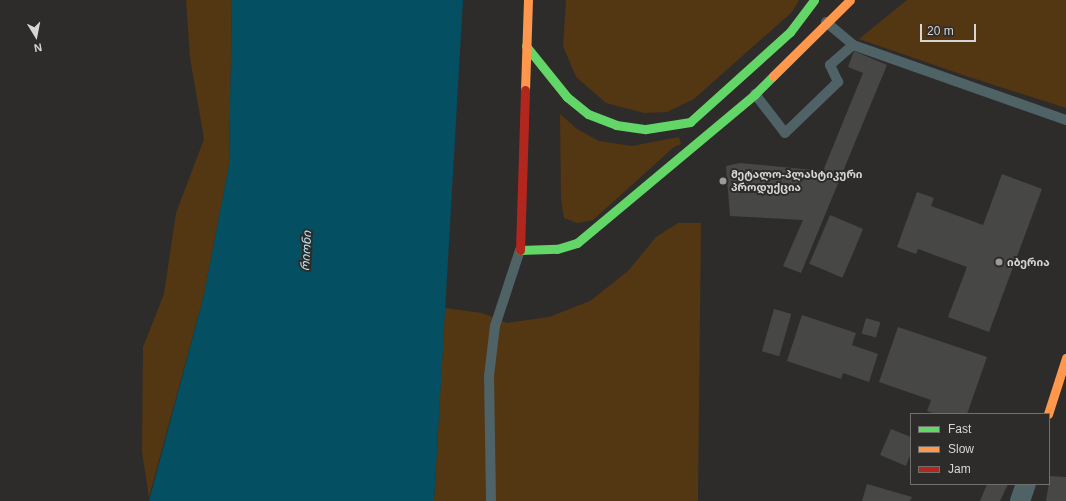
<!DOCTYPE html>
<meta charset="utf-8">
<style>
body{margin:0}
#map{position:relative;width:1066px;height:501px;overflow:hidden;background:#2d2c2b;font-family:Arial,"Noto Sans Georgian",sans-serif}
div>[style]{position:absolute}
.green>*{inset:0;background:#533612}
.water>*{inset:0;background:#044f61}
.building>*{inset:0;background:#474746;transform-origin:0 0}
.lane>*{height:10px;margin:-5px;padding:0 5px;transform-origin:5px;border-radius:5px;background:#4f6266}
.street>*{height:20px;margin:-10px;padding:0 10px;transform-origin:10px;border-radius:10px;background:#4f6266}
.fast>*{height:9px;margin:-4.5px;padding:0 4.5px;transform-origin:4.5px;border-radius:4.5px;background:#63d668}
.slow>*{height:9px;margin:-4.5px;padding:0 4.5px;transform-origin:4.5px;border-radius:4.5px;background:#ff974d}
.jam>*{height:9px;margin:-4.5px;padding:0 4.5px;transform-origin:4.5px;border-radius:4.5px;background:#b3261e}
.dots>*{width:11px;height:11px;translate:-50% -50%;box-sizing:border-box;border:2px solid #2e2c2a;border-radius:50%}
span{translate:-50% -50%;white-space:nowrap;text-align:center;line-height:1.15;-webkit-text-stroke:4px #2e2c2a;paint-order:stroke}
.poi-label{font-size:11px;color:#d7d6d4;font-weight:700}
.left{translate:0 -50%;text-align:left}
.water-label{font-size:12px;color:#bde9f8;font-style:italic}
.legend{position:absolute;left:910px;top:413px;width:140px;height:72px;box-sizing:border-box;background:#2e2c2a;border:1px solid #72706e;margin:0;padding:5px 7px;list-style:none;font-size:12px;color:#d7d6d4}
.legend li{display:flex;align-items:center;gap:8px;height:20px}
.legend b{width:20px;border:1px solid #72706e}
.north{position:absolute;left:16px;top:16px;width:40px;height:40px;-webkit-text-stroke:3px #2e2c2a;paint-order:stroke;rotate:170deg;font-size:11px;font-weight:700;line-height:16px;text-align:center;color:#d7d6d4}
.north::after{content:'';display:block;margin:auto;width:14px;height:18px;background:#d7d6d4;clip-path:polygon(50% 0,100% 100%,50% 72%,0 100%)}
.scale{position:absolute;left:920px;top:24px;width:56px;height:18px;box-sizing:border-box;border:2px solid #d7d6d4;border-top:0;padding-left:5px;font-size:12px;line-height:14px;white-space:nowrap;color:#d7d6d4;-webkit-text-stroke:3px #2e2c2a;paint-order:stroke}
</style>
<div id="map">
<div class="green">
<i style="clip-path:polygon(186px 0,232px 0,229px 165px,204px 295px,149px 497px,142px 452px,143px 347px,164px 294px,176px 213px,204px 139px,190px 58px)"></i>
<i style="clip-path:polygon(566px 0,799px 0,792px 12px,694px 99px,667px 112px,644px 113px,606px 103px,576px 77px,563px 46px)"></i>
<i style="clip-path:polygon(907px 0,1066px 0,1066px 108px,966px 76px,859px 39px)"></i>
<i style="clip-path:polygon(560px 114px,577px 129px,599px 141px,632px 146px,679px 137px,681px 144px,674px 147px,593px 220px,577px 223px,564px 218px,561px 200px)"></i>
<i style="clip-path:polygon(678px 223px,701px 223px,698px 501px,434px 501px,445px 308px,482px 313px,507px 323px,549px 317px,590px 301px,628px 271px,656px 237px)"></i>
</div>
<div class="water">
<i style="clip-path:polygon(232px 0,463px 0,434px 501px,149px 501px,204px 295px,229px 165px)"></i>
</div>
<div class="building">
<i style="clip-path:polygon(854px 51px,887px 65px,801px 273px,783px 266px,803px 220px,730px 216px,726px 166px,740px 163px,823px 171px,863px 73px,848px 67px)"></i>
<i style="clip-path:polygon(1002px 174px,1042px 189px,989px 332px,948px 317px,967px 267px,918px 249px,916px 254px,897px 247px,917px 192px,934px 198px,931px 206px,983px 225px)"></i>
<i style="left:830px;top:215px;width:36px;height:53px;rotate:23deg"></i>
<i style="left:774px;top:309px;width:18px;height:44px;rotate:16deg"></i>
<i style="clip-path:polygon(802px 315px,856px 333px,852px 345px,878px 354px,869px 382px,843px 373px,841px 379px,787px 361px)"></i>
<i style="left:866px;top:318px;width:15px;height:16px;rotate:16deg"></i>
<i style="clip-path:polygon(898px 327px,987px 357px,967px 414px,935px 414px,927px 411px,931px 400px,879px 382px)"></i>
<i style="clip-path:polygon(891px 429px,911px 437px,911px 453px,906px 466px,880px 455px)"></i>
<i style="clip-path:polygon(1050px 476px,1066px 477px,1066px 501px,1046px 501px)"></i>
<i style="clip-path:polygon(867px 484px,912px 497px,910px 501px,862px 501px)"></i>
<i style="clip-path:polygon(987px 484px,1008px 484px,1000px 501px,980px 501px)"></i>
</div>
<div class="lane">
<i style="left:826px;top:22px;width:35px;rotate:40deg"></i>
<i style="left:755px;top:94px;width:49px;rotate:52.4deg"></i>
<i style="left:785px;top:133px;width:74px;rotate:-43.9deg"></i>
<i style="left:838px;top:82px;width:19px;rotate:-115deg"></i>
<i style="left:830px;top:65px;width:30px;rotate:-41deg"></i>
<i style="left:853px;top:45px;width:226px;rotate:19.4deg"></i>
<i style="left:491px;top:501px;width:125px;rotate:-90.9deg"></i>
<i style="left:489px;top:376px;width:50px;rotate:-83.2deg"></i>
<i style="left:495px;top:326px;width:80px;rotate:-71.8deg"></i>
</div>
<div class="street">
<i style="left:1020px;top:501px;width:18px;rotate:-71deg"></i>
</div>
<div class="fast">
<i style="left:526px;top:46px;width:65px;rotate:51.2deg"></i>
<i style="left:567px;top:97px;width:27px;rotate:39deg"></i>
<i style="left:588px;top:114px;width:30px;rotate:21deg"></i>
<i style="left:616px;top:125px;width:30px;rotate:8deg"></i>
<i style="left:646px;top:129px;width:45px;rotate:-9deg"></i>
<i style="left:690px;top:122px;width:135px;rotate:-42deg"></i>
<i style="left:790px;top:32px;width:40px;rotate:-53deg"></i>
<i style="left:520px;top:250px;width:37px;rotate:-2deg"></i>
<i style="left:557px;top:249px;width:21px;rotate:-17deg"></i>
<i style="left:577px;top:243px;width:232px;rotate:-39.9deg"></i>
<i style="left:755px;top:94px;width:25px;rotate:-45deg"></i>
</div>
<div class="slow">
<i style="left:773px;top:76px;width:108px;rotate:-44.6deg"></i>
<i style="left:525px;top:90px;width:90px;rotate:-88.1deg"></i>
<i style="left:1048px;top:414px;width:59px;rotate:-72.2deg"></i>
</div>
<div class="jam">
<i style="left:520px;top:250px;width:160px;rotate:-88.2deg"></i>
</div>
<div class="dots">
<i style="left:723px;top:181px;background:#9c9a99"></i>
<i style="left:999px;top:262px;background:#9c9a99"></i>
</div>
<div class="poi-label">
<span class="left" style="left:731px;top:181px">მეტალო-პლასტიკური<br>პროდუქცია</span>
<span class="left" style="left:1007px;top:262px">იბერია</span>
</div>
<div class="water-label">
<span style="left:307px;top:251px;rotate:-87deg">რიონი</span>
</div>
<ul class="legend">
<li><b style="height:5px;background:#63d668"></b>Fast</li>
<li><b style="height:5px;background:#ff974d"></b>Slow</li>
<li><b style="height:5px;background:#b3261e"></b>Jam</li>
</ul>
<div class="north">N</div>
<div class="scale">20 m</div>
</div>
